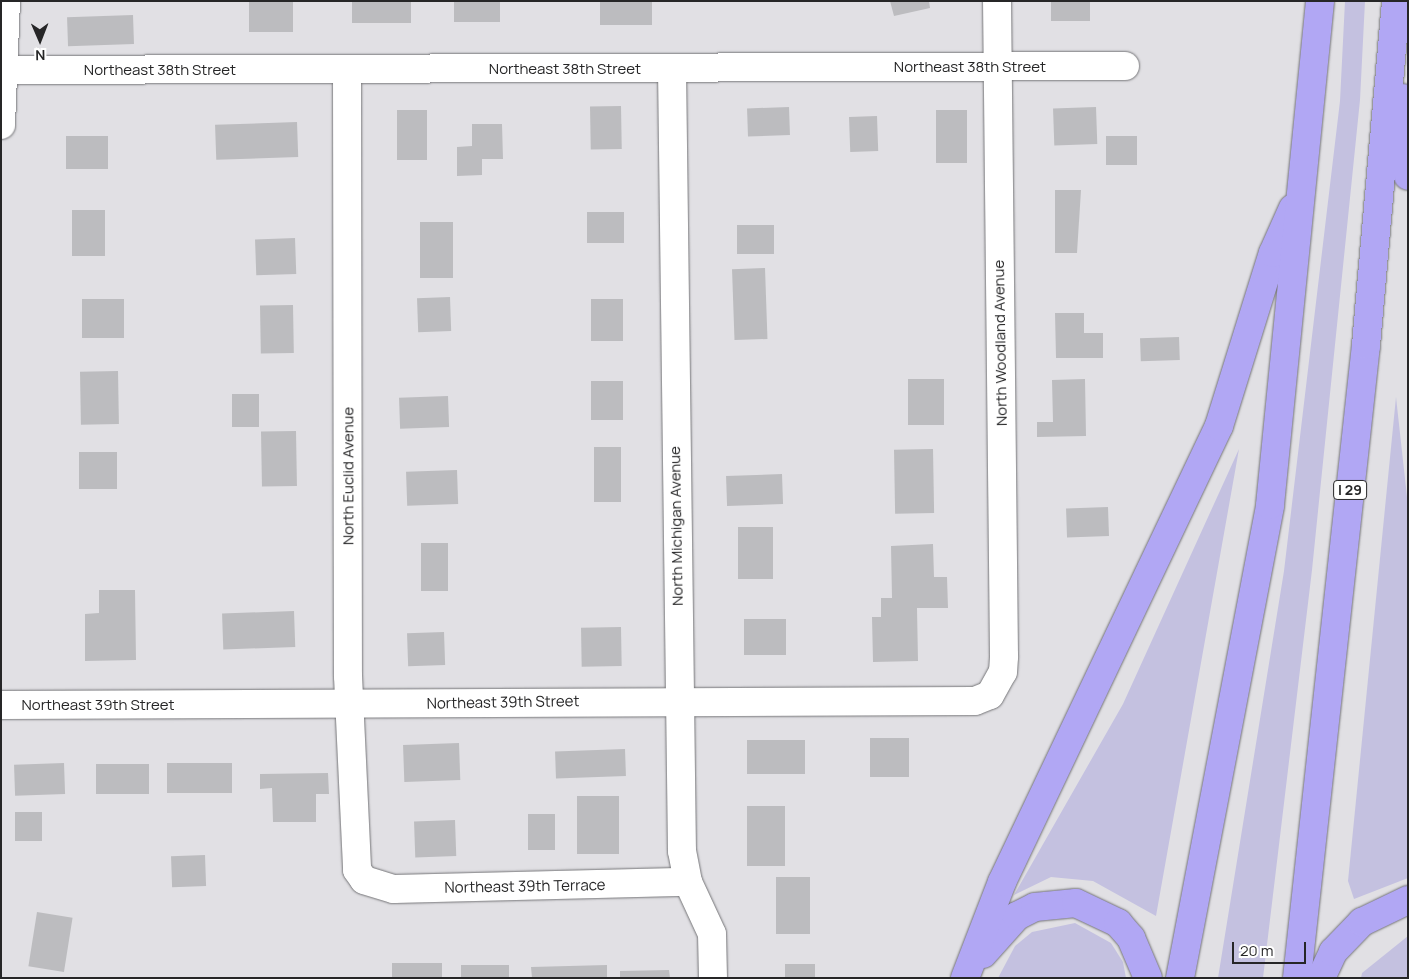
<!DOCTYPE html>
<style>
body{margin:0}
#map{position:relative;width:1409px;height:979px;overflow:hidden;background:#e1e0e4;font-family:Manrope,sans-serif}
div>[style]{position:absolute}
.green>*{inset:0;background:#c4c1e0}
.building>*{inset:0;background:#bcbcbf;transform-origin:0 0}
.roads{filter:drop-shadow(0 0 1px #757578) drop-shadow(0 0 1px #757578)}
.minor>*{height:28px;margin:-14px;padding:0 14px;transform-origin:14px;border-radius:14px;background:#fff}
.highway>*{height:28px;margin:-14px;padding:0 14px;transform-origin:14px;border-radius:14px;background:#b1a7f4}
span{translate:-50% -50%;white-space:nowrap;text-align:center;line-height:1.15;-webkit-text-stroke:4px #fff;paint-order:stroke}
.shield-label span{padding:1px 4px;background:#fff;border:1px solid;border-radius:4px;-webkit-text-stroke-width:0}
.shield-label{font-size:14px;color:#262627;font-weight:700}
.street-label{font-size:15px;color:#262627}
.frame{position:absolute;inset:0;border:2px solid #262627;pointer-events:none}
.north{position:absolute;left:15px;top:15px;width:50px;height:50px;-webkit-text-stroke:4px #fff;paint-order:stroke;rotate:179deg;font-size:14px;font-weight:700;line-height:20px;text-align:center;color:#262627}
.north::after{content:'';display:block;margin:auto;width:18px;height:22px;background:#262627;clip-path:polygon(50% 0,100% 100%,50% 72%,0 100%)}
.scale{position:absolute;left:1232px;top:942px;width:74px;height:22px;box-sizing:border-box;border:2px solid #262627;border-top:0;padding-left:6px;font-size:15px;line-height:18px;white-space:nowrap;color:#262627;-webkit-text-stroke:4px #fff;paint-order:stroke}
</style>
<div id="map">
<div class="green">
<i style="clip-path:polygon(1345px 1px,1365px 1px,1360px 100px,1312px 570px,1263px 978px,1218px 978px,1284px 571px,1340px 101px)"></i>
<i style="clip-path:polygon(1396px 397px,1408px 506px,1408px 878px,1354px 899px,1348px 881px)"></i>
<i style="clip-path:polygon(1239px 449px,1156px 916px,1093px 881px,1051px 877px,1014px 895px,1123px 704px)"></i>
<i style="clip-path:polygon(1075px 923px,1111px 943px,1123px 962px,1126px 978px,998px 978px,1015px 946px,1032px 932px)"></i>
<i style="clip-path:polygon(1408px 936px,1408px 978px,1361px 978px,1362px 973px)"></i>
</div>
<div class="building">
<i style="left:249px;top:1px;width:44px;height:31px"></i>
<i style="left:352px;top:1px;width:59px;height:22px"></i>
<i style="left:454px;top:1px;width:46px;height:21px"></i>
<i style="left:600px;top:1px;width:52px;height:24px"></i>
<i style="clip-path:polygon(890px 1px,929px 1px,930px 8px,894px 16px)"></i>
<i style="left:1051px;top:1px;width:39px;height:20px"></i>
<i style="left:133px;top:15px;width:29px;height:66px;rotate:88deg"></i>
<i style="left:621px;top:106px;width:43px;height:31px;rotate:89deg"></i>
<i style="left:789px;top:107px;width:28px;height:42px;rotate:88deg"></i>
<i style="left:1096px;top:107px;width:37px;height:43px;rotate:88deg"></i>
<i style="left:397px;top:110px;width:30px;height:50px"></i>
<i style="left:936px;top:110px;width:31px;height:53px"></i>
<i style="left:877px;top:116px;width:35px;height:28px;rotate:88deg"></i>
<i style="left:297px;top:122px;width:35px;height:82px;rotate:88deg"></i>
<i style="clip-path:polygon(472px 124px,502px 124px,503px 159px,482px 159px,482px 175px,457px 176px,457px 147px,472px 146px)"></i>
<i style="left:108px;top:136px;width:33px;height:42px;rotate:90deg"></i>
<i style="left:1106px;top:136px;width:31px;height:29px"></i>
<i style="clip-path:polygon(1055px 190px,1081px 190px,1077px 253px,1055px 253px)"></i>
<i style="left:72px;top:210px;width:33px;height:46px"></i>
<i style="left:587px;top:212px;width:37px;height:31px"></i>
<i style="left:420px;top:222px;width:33px;height:56px"></i>
<i style="left:737px;top:225px;width:37px;height:29px"></i>
<i style="left:295px;top:238px;width:36px;height:40px;rotate:88deg"></i>
<i style="left:765px;top:268px;width:71px;height:33px;rotate:88deg"></i>
<i style="left:450px;top:297px;width:34px;height:33px;rotate:88deg"></i>
<i style="left:124px;top:299px;width:39px;height:42px;rotate:90deg"></i>
<i style="left:591px;top:299px;width:32px;height:42px"></i>
<i style="left:293px;top:305px;width:48px;height:33px;rotate:89deg"></i>
<i style="clip-path:polygon(1055px 313px,1084px 313px,1084px 333px,1103px 333px,1103px 358px,1056px 358px)"></i>
<i style="left:1179px;top:337px;width:23px;height:39px;rotate:88deg"></i>
<i style="left:118px;top:371px;width:53px;height:38px;rotate:89deg"></i>
<i style="left:908px;top:379px;width:36px;height:46px"></i>
<i style="clip-path:polygon(1085px 379px,1086px 436px,1037px 437px,1037px 422px,1053px 422px,1052px 380px)"></i>
<i style="left:623px;top:381px;width:39px;height:32px;rotate:90deg"></i>
<i style="left:232px;top:394px;width:27px;height:33px"></i>
<i style="left:448px;top:396px;width:31px;height:49px;rotate:88deg"></i>
<i style="left:296px;top:431px;width:55px;height:35px;rotate:89deg"></i>
<i style="left:594px;top:447px;width:27px;height:55px"></i>
<i style="left:933px;top:449px;width:64px;height:39px;rotate:89deg"></i>
<i style="left:79px;top:452px;width:38px;height:37px"></i>
<i style="left:457px;top:470px;width:34px;height:51px;rotate:88deg"></i>
<i style="left:782px;top:474px;width:30px;height:56px;rotate:88deg"></i>
<i style="left:1108px;top:507px;width:29px;height:42px;rotate:88deg"></i>
<i style="left:738px;top:527px;width:35px;height:52px"></i>
<i style="left:421px;top:543px;width:27px;height:48px"></i>
<i style="clip-path:polygon(933px 544px,934px 577px,947px 577px,948px 608px,917px 608px,918px 661px,873px 662px,872px 617px,881px 617px,881px 598px,892px 598px,891px 546px)"></i>
<i style="clip-path:polygon(99px 590px,135px 590px,136px 660px,85px 661px,85px 614px,99px 613px)"></i>
<i style="left:294px;top:611px;width:36px;height:72px;rotate:88deg"></i>
<i style="left:786px;top:619px;width:36px;height:42px;rotate:90deg"></i>
<i style="left:621px;top:627px;width:39px;height:40px;rotate:89deg"></i>
<i style="left:444px;top:632px;width:33px;height:37px;rotate:88deg"></i>
<i style="left:909px;top:738px;width:39px;height:39px;rotate:90deg"></i>
<i style="left:805px;top:740px;width:34px;height:58px;rotate:90deg"></i>
<i style="left:459px;top:743px;width:37px;height:56px;rotate:88deg"></i>
<i style="left:625px;top:749px;width:27px;height:70px;rotate:88deg"></i>
<i style="left:64px;top:763px;width:31px;height:50px;rotate:88deg"></i>
<i style="left:232px;top:763px;width:30px;height:65px;rotate:90deg"></i>
<i style="left:149px;top:764px;width:30px;height:53px;rotate:90deg"></i>
<i style="clip-path:polygon(328px 773px,329px 794px,316px 794px,316px 822px,273px 822px,272px 788px,260px 789px,260px 774px)"></i>
<i style="left:577px;top:796px;width:42px;height:58px"></i>
<i style="left:747px;top:806px;width:38px;height:60px"></i>
<i style="left:42px;top:812px;width:29px;height:27px;rotate:90deg"></i>
<i style="left:528px;top:814px;width:27px;height:36px"></i>
<i style="left:455px;top:820px;width:36px;height:41px;rotate:88deg"></i>
<i style="left:205px;top:855px;width:31px;height:34px;rotate:88deg"></i>
<i style="left:776px;top:877px;width:34px;height:57px"></i>
<i style="left:37px;top:912px;width:36px;height:55px;rotate:9deg"></i>
<i style="left:442px;top:963px;width:15px;height:50px;rotate:90deg"></i>
<i style="left:815px;top:964px;width:14px;height:30px;rotate:90deg"></i>
<i style="left:461px;top:965px;width:48px;height:13px"></i>
<i style="clip-path:polygon(607px 965px,607px 978px,532px 978px,531px 967px)"></i>
<i style="clip-path:polygon(669px 970px,670px 978px,620px 978px,620px 971px)"></i>
</div>
<div class="roads">
<div class="minor">
<i style="left:672px;top:68px;width:783px;rotate:89.27deg"></i>
<i style="left:682px;top:851px;width:32px;rotate:79deg"></i>
<i style="left:688px;top:882px;width:57px;rotate:65.2deg"></i>
<i style="left:712px;top:934px;width:44px;rotate:88.7deg"></i>
<i style="left:4px;top:70px;width:1121px;rotate:-0.2deg"></i>
<i style="left:347px;top:70px;width:606px;rotate:89.91deg"></i>
<i style="left:348px;top:676px;width:194px;rotate:87.3deg"></i>
<i style="left:357px;top:870px;width:12px;rotate:55deg"></i>
<i style="left:364px;top:880px;width:31px;rotate:17deg"></i>
<i style="left:394px;top:889px;width:294px;rotate:-1.4deg"></i>
<i style="left:1px;top:125px;width:124px;rotate:-87.7deg"></i>
<i style="left:1px;top:705px;width:974px;rotate:-0.24deg"></i>
<i style="left:975px;top:701px;width:16px;rotate:-22deg"></i>
<i style="left:990px;top:695px;width:26px;rotate:-61deg"></i>
<i style="left:1003px;top:672px;width:16px;rotate:-86deg"></i>
<i style="left:1004px;top:656px;width:655px;rotate:-90.61deg"></i>
</div>
<div class="highway">
<i style="left:1402px;top:98px;width:78px;rotate:85.6deg"></i>
<i style="left:983px;top:954px;width:51px;rotate:-48.2deg"></i>
<i style="left:1017px;top:916px;width:20px;rotate:-27deg"></i>
<i style="left:1035px;top:907px;width:41px;rotate:-5.6deg"></i>
<i style="left:1076px;top:903px;width:47px;rotate:25.5deg"></i>
<i style="left:1118px;top:923px;width:20px;rotate:49deg"></i>
<i style="left:1131px;top:938px;width:43px;rotate:67deg"></i>
<i style="left:965px;top:978px;width:103px;rotate:-68.9deg"></i>
<i style="left:1002px;top:882px;width:505px;rotate:-64.55deg"></i>
<i style="left:1219px;top:426px;width:181px;rotate:-72.7deg"></i>
<i style="left:1273px;top:253px;width:49px;rotate:-66deg"></i>
<i style="left:1180px;top:978px;width:481px;rotate:-79.2deg"></i>
<i style="left:1270px;top:505px;width:506px;rotate:-84.33deg"></i>
<i style="left:1297px;top:978px;width:637px;rotate:-83.78deg"></i>
<i style="left:1366px;top:345px;width:345px;rotate:-85deg"></i>
<i style="left:1321px;top:978px;width:29px;rotate:-65deg"></i>
<i style="left:1333px;top:952px;width:42px;rotate:-46deg"></i>
<i style="left:1362px;top:922px;width:51px;rotate:-25.6deg"></i>
</div>
</div>
<div class="shield-label">
<span style="left:1350px;top:490px">I 29</span>
</div>
<div class="street-label">
<span style="left:970px;top:67px">Northeast 38th Street</span>
<span style="left:565px;top:69px">Northeast 38th Street</span>
<span style="left:160px;top:70px">Northeast 38th Street</span>
<span style="left:1000px;top:343px;rotate:-91deg">North Woodland Avenue</span>
<span style="left:348px;top:476px;rotate:-90deg">North Euclid Avenue</span>
<span style="left:676px;top:526px;rotate:-91deg">North Michigan Avenue</span>
<span style="left:503px;top:702px;rotate:-1deg">Northeast 39th Street</span>
<span style="left:98px;top:705px">Northeast 39th Street</span>
<span style="left:525px;top:886px;rotate:-1deg">Northeast 39th Terrace</span>
</div>
<div class="frame"></div>
<div class="north">N</div>
<div class="scale">20 m</div>
</div>
